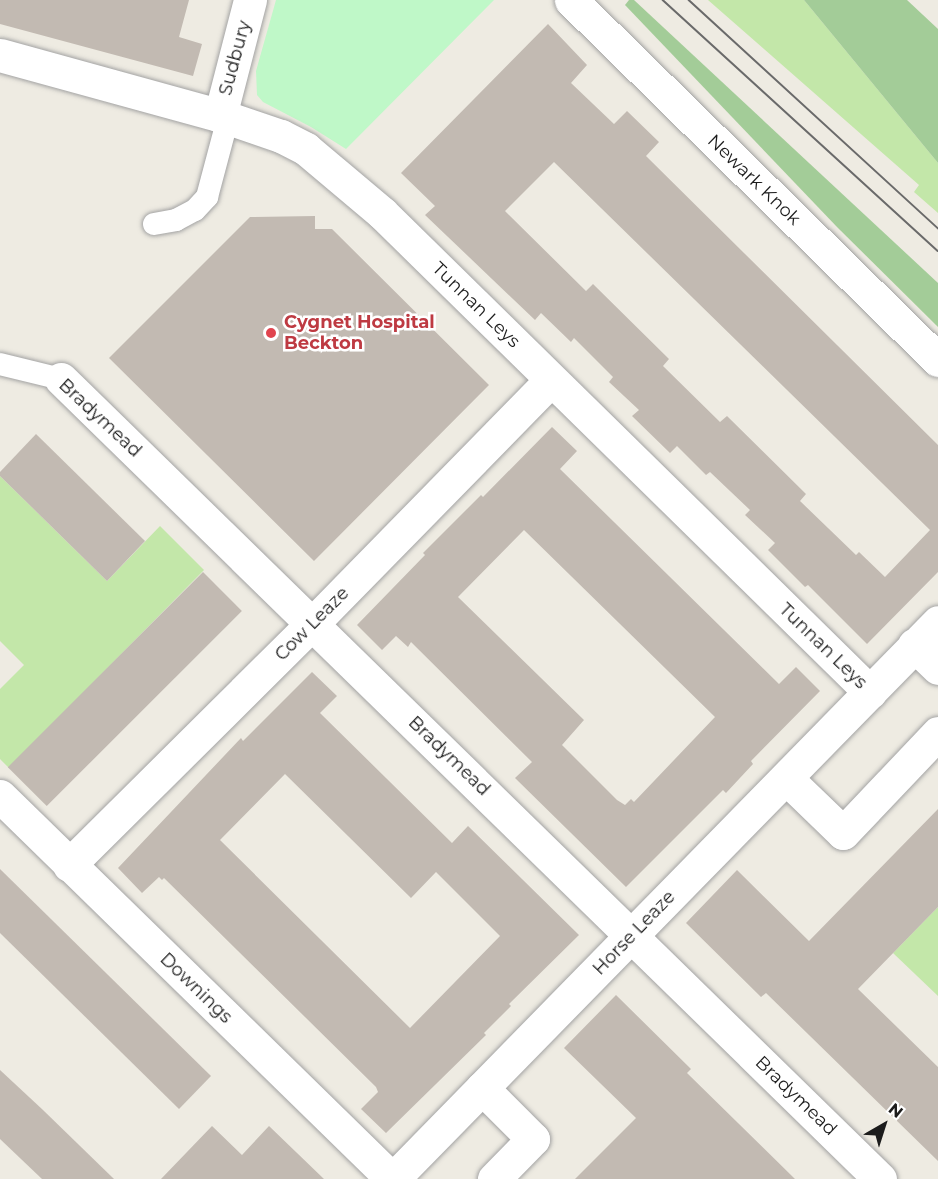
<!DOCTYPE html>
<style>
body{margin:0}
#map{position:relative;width:938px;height:1179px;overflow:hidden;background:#eeebe2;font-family:Montserrat,sans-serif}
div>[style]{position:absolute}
.grass>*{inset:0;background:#c3e7a9}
.forest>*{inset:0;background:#a3cc98}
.park>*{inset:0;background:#bff8c8}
.building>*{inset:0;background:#c2bab2;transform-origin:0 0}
.roads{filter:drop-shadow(0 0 2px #a3a3a3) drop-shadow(0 0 2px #a3a3a3)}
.service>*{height:22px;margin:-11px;padding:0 11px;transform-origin:11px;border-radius:11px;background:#fff}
.minor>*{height:33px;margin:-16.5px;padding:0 16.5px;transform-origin:16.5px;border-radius:16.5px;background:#fff}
.tram>*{height:1.5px;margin:-0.75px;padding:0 0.75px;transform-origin:0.75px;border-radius:0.75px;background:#6a6a6a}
.dots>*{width:16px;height:16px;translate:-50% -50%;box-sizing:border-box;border:3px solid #fff;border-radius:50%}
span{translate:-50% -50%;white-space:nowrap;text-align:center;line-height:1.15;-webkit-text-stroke:5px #fff;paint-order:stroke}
.street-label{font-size:18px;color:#1c1c1c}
.health-label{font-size:18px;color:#be3a42;font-weight:700}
.left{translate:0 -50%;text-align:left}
.north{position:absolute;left:854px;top:1095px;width:60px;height:60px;-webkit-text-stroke:4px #fff;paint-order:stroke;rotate:39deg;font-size:16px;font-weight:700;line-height:24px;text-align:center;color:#1c1c1c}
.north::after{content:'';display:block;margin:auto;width:21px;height:27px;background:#1c1c1c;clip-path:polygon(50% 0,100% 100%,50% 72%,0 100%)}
</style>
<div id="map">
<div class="grass">
<i style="clip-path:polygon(708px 0,804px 0,938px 163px,938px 213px,914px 192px,919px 185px)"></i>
<i style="clip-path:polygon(0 476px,107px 581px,160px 526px,204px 570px,9px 768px,0 759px,0 689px,24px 665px,0 641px)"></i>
<i style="clip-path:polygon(938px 907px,938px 996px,893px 953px)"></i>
</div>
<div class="forest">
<i style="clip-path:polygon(629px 0,634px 0,938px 283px,938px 327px,837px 227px,625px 5px)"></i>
<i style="clip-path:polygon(804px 0,907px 0,938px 29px,938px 163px)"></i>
</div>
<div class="park">
<i style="clip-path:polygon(276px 0,494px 0,346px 149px,311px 127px,263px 102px,257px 95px,256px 71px)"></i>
</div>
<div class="building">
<i style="clip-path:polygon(0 0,189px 0,179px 37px,202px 44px,193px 76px,0 24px)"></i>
<i style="clip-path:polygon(evenodd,548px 24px,587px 65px,571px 83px,614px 124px,627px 111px,659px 142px,646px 156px,938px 445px,938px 572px,867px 644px,808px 585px,805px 587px,768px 550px,775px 543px,745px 515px,750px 510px,710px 472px,706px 475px,677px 446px,670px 453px,632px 416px,639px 410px,609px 382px,613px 377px,574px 338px,571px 342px,541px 313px,535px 320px,425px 215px,435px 206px,401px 173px,548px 24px,554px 162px,930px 530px,885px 577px,859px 552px,856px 555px,800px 501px,806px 494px,727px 416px,720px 422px,663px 366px,669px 359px,593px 284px,586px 291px,505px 211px,554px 162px)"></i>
<i style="clip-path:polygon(315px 216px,315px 229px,332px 229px,489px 385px,314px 561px,109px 358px,250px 217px)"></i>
<i style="clip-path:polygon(evenodd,552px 427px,577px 451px,560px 469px,779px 684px,796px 667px,820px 691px,751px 761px,753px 764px,726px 793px,723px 790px,626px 887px,515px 778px,532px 762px,411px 642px,408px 647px,396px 636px,382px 650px,357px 625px,425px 555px,423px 553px,481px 495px,483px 497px,552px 427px,524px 530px,715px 717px,634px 802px,631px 799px,625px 805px,617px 800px,562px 745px,584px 720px,458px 597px,524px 530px)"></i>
<i style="clip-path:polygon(36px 434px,145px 541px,107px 581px,0 476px,0 472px)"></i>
<i style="left:203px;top:572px;width:55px;height:276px;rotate:45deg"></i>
<i style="clip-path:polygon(evenodd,312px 672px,337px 696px,320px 713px,452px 843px,468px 826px,579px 935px,509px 1004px,511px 1006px,484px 1033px,486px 1035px,386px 1133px,361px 1109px,378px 1092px,376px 1087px,164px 878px,162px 880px,159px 877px,142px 893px,118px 868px,241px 738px,243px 741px,312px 672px,285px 774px,411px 898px,436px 872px,500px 936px,410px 1028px,220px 840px,285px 774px)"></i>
<i style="clip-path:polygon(938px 809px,938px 907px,858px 989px,938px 1067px,938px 1161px,766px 993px,761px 997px,686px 923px,737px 870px,809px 941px)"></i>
<i style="clip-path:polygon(0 869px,211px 1076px,179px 1109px,0 933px)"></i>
<i style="clip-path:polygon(616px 995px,691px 1069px,687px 1073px,795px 1179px,575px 1179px,636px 1118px,564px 1048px)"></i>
<i style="clip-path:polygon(0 1070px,43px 1110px,114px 1179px,42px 1179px,0 1139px)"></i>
<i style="clip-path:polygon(212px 1126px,242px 1155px,269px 1126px,324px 1179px,161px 1179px)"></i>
</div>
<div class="roads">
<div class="service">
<i style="left:154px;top:224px;width:22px;rotate:-10deg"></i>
<i style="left:176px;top:220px;width:21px;rotate:-28deg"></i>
<i style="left:195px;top:210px;width:18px;rotate:-47deg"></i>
<i style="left:207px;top:197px;width:82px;rotate:-75.1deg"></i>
<i style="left:0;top:364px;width:63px;rotate:13.8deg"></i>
</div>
<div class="minor">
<i style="left:571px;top:0;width:514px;rotate:44.45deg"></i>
<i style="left:0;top:55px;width:237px;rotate:15.4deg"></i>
<i style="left:228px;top:118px;width:56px;rotate:18.8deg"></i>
<i style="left:281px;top:136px;width:28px;rotate:27deg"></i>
<i style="left:306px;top:149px;width:99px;rotate:40.1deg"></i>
<i style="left:382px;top:213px;width:684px;rotate:44.47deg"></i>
<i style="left:220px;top:116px;width:120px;rotate:-75.5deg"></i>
<i style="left:61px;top:379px;width:1145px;rotate:44.33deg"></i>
<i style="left:914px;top:645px;width:33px;rotate:44deg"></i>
<i style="left:786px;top:778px;width:79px;rotate:44deg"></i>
<i style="left:843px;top:833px;width:138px;rotate:-46.5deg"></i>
<i style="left:0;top:796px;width:548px;rotate:44.33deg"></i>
<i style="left:69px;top:865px;width:344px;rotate:-44.8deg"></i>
<i style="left:313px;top:623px;width:340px;rotate:-45.6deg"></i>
<i style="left:482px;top:1088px;width:72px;rotate:45deg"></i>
<i style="left:533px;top:1139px;width:56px;rotate:134.3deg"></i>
<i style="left:393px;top:1179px;width:779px;rotate:-45.62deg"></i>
</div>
</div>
<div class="tram">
<i style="left:663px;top:0;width:372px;rotate:42.4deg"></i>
<i style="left:689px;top:0;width:338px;rotate:42.5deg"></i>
</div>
<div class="dots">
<i style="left:271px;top:333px;background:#e0444e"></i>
</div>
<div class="street-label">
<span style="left:235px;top:58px;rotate:-75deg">Sudbury</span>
<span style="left:754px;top:180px;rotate:44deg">Newark Knok</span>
<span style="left:476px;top:305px;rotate:44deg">Tunnan Leys</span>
<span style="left:100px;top:418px;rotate:43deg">Bradymead</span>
<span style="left:312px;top:624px;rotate:-45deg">Cow Leaze</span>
<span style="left:823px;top:646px;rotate:44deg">Tunnan Leys</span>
<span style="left:449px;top:756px;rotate:44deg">Bradymead</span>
<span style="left:634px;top:933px;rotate:-46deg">Horse Leaze</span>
<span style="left:196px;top:988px;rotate:44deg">Downings</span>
<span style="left:796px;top:1096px;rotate:44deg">Bradymead</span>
</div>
<div class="health-label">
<span class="left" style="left:284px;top:333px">Cygnet Hospital<br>Beckton</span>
</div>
<div class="north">N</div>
</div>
